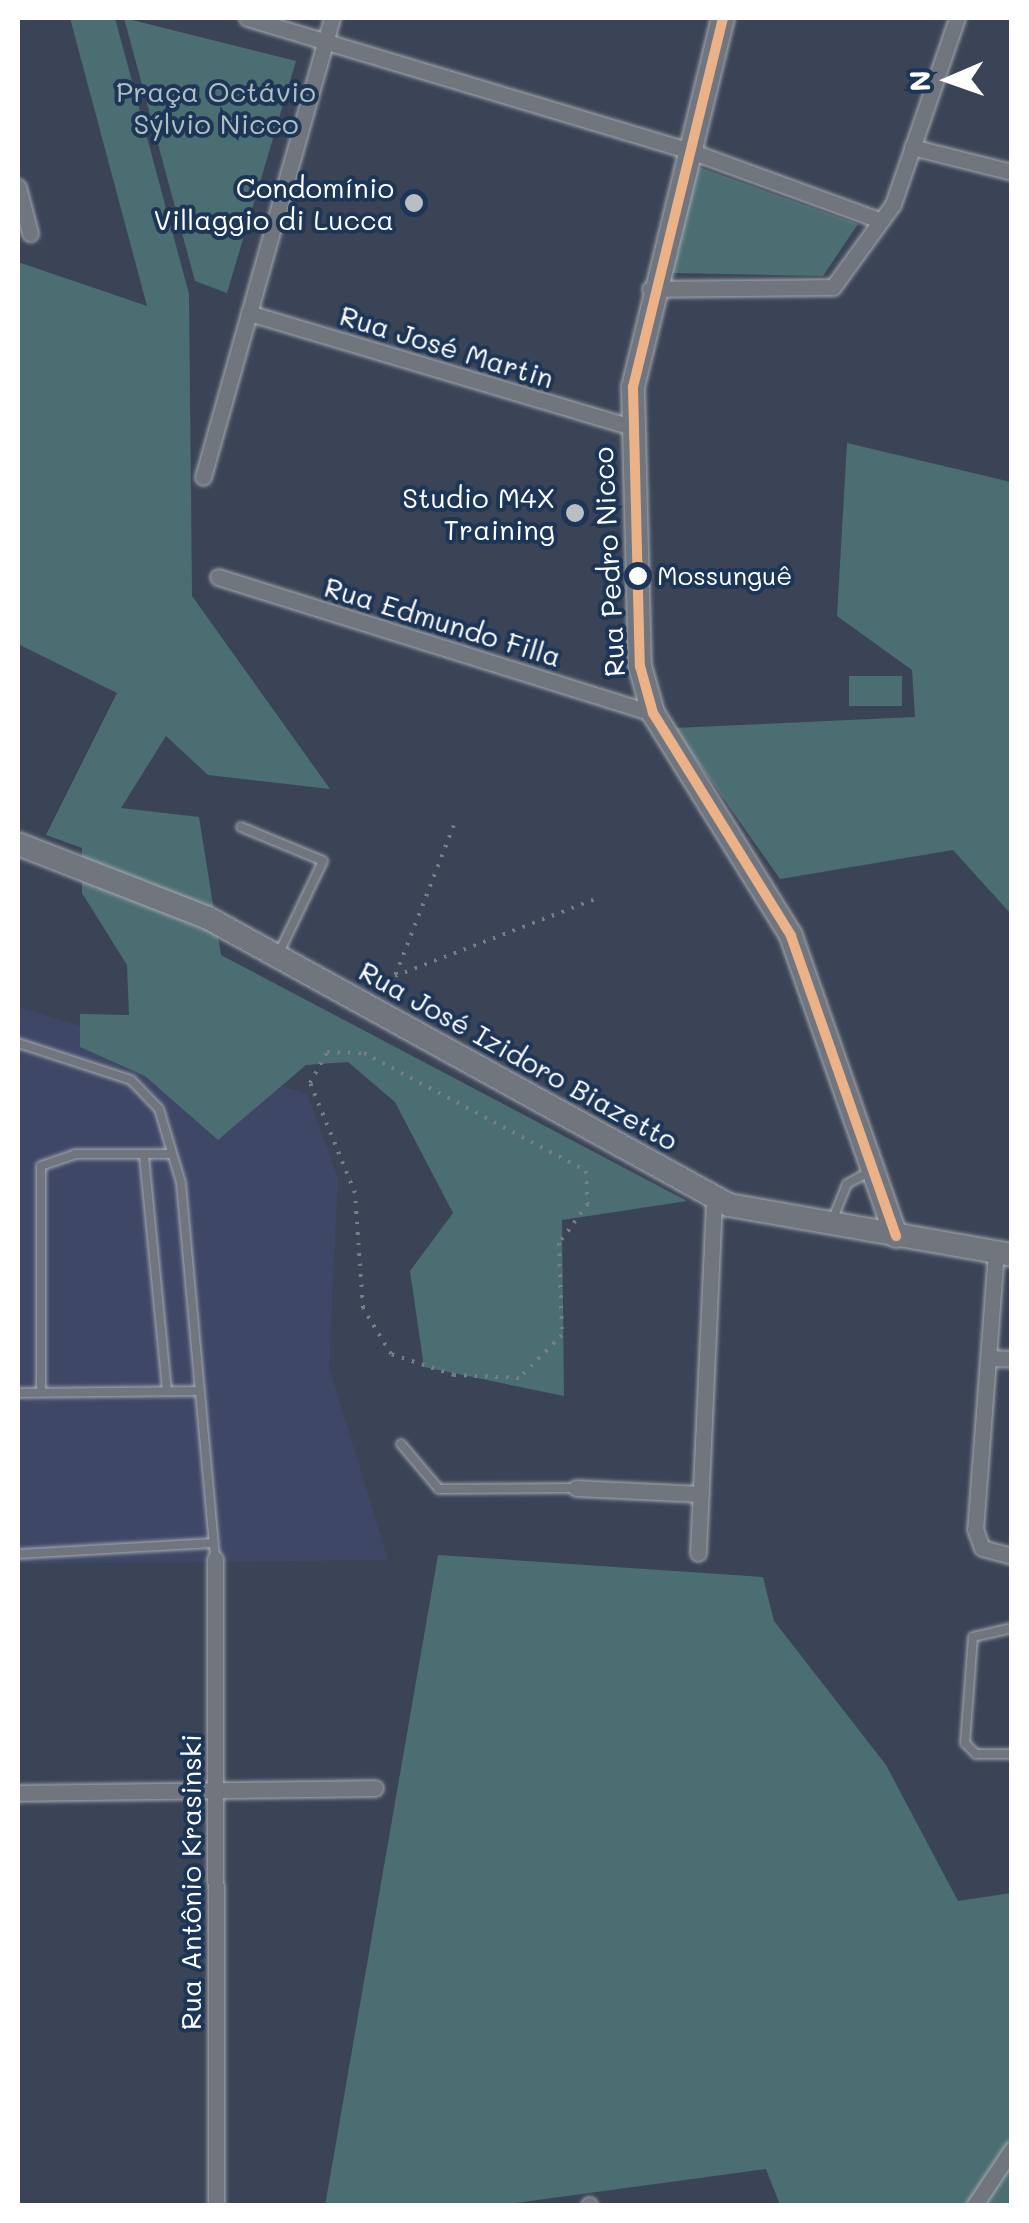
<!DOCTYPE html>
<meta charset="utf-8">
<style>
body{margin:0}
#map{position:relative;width:1029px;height:2223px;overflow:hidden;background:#3b4456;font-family:Mali,sans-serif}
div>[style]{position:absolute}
.built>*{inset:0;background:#3e4766}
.green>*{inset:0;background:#4b6e72;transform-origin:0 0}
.path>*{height:4px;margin-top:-2px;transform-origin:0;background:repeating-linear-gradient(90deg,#777e86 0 2.5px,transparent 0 10.5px)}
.roads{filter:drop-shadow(0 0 2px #a7abb3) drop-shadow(0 0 2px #a7abb3)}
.lane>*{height:8px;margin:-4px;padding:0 4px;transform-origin:4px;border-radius:4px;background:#70757e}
.street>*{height:15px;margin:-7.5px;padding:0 7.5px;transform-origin:7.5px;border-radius:7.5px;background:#70757e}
.secondary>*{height:22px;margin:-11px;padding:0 11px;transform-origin:11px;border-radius:11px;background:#70757e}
.bus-1>*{height:10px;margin:-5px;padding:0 5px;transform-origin:5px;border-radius:5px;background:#ebb288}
.dots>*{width:28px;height:28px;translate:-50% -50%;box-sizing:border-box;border:5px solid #1d3557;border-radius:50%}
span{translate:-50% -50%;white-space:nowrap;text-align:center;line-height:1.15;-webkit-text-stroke:8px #1d3557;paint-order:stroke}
.bus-label{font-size:26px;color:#fff}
.left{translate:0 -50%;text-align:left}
.park-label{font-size:28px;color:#afc0c1}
.poi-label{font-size:28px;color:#fff}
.right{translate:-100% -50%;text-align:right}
.street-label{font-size:28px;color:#fff}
.frame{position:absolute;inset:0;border:20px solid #fff;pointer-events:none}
.north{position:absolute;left:899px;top:30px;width:100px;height:100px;-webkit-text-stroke:8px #1d3557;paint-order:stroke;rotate:268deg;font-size:28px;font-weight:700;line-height:40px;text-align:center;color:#fff}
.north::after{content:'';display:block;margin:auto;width:35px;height:45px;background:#fff;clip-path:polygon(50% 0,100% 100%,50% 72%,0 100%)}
</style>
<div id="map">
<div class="built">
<i style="clip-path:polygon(18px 1007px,307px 1094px,338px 1178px,329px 1367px,388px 1560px,18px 1564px)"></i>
</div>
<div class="green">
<i style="clip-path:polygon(70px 18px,115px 18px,189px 294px,192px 596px,330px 789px,208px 775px,166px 736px,121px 808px,199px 817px,221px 955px,687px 1201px,562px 1220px,564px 1396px,424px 1367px,410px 1271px,453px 1213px,395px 1102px,348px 1062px,306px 1065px,218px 1140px,145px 1076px,80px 1047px,80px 1014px,129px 1015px,127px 965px,82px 893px,82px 848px,46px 835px,117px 693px,18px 644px,18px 262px,147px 306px)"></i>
<i style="clip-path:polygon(124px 18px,296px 61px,227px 293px,195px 281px)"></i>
<i style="clip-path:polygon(696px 166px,858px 224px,823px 276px,672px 273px)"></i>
<i style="clip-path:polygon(847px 443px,1011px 482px,1011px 914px,953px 850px,780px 879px,674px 728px,915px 717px,912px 670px,837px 616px)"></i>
<i style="left:849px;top:676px;width:53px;height:30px"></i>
<i style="clip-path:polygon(438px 1555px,763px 1577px,774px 1621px,886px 1765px,958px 1901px,1011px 1893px,1011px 2205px,780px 2205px,766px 2169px,500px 2205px,325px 2206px)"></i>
</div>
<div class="path">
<i style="left:395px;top:976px;width:215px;rotate:-21deg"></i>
<i style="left:388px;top:994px;width:181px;rotate:-68.7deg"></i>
<i style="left:327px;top:1052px;width:37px;rotate:2deg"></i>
<i style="left:364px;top:1053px;width:251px;rotate:28deg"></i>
<i style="left:586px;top:1171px;width:33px;rotate:87deg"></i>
<i style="left:588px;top:1204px;width:49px;rotate:126.6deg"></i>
<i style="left:559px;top:1243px;width:92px;rotate:88.1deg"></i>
<i style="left:562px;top:1335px;width:61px;rotate:135deg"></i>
<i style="left:519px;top:1378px;width:65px;rotate:-177.4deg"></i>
<i style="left:454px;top:1375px;width:66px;rotate:-161.6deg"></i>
<i style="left:391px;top:1354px;width:54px;rotate:-121.3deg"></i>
<i style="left:363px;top:1308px;width:115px;rotate:-94deg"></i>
<i style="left:355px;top:1193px;width:119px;rotate:-112.2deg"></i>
<i style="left:310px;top:1083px;width:35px;rotate:-61deg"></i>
</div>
<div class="roads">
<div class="lane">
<i style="left:241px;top:827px;width:89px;rotate:22.5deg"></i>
<i style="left:323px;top:861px;width:104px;rotate:115.6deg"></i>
<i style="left:18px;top:1043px;width:119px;rotate:18.1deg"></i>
<i style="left:131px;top:1080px;width:40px;rotate:46deg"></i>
<i style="left:159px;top:1109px;width:77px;rotate:73.4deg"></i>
<i style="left:181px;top:1183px;width:378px;rotate:84.8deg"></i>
<i style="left:144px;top:1156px;width:236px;rotate:84.4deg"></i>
<i style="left:832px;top:1221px;width:40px;rotate:-68deg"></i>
<i style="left:847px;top:1184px;width:25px;rotate:-29deg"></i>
<i style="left:41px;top:1392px;width:226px;rotate:-90deg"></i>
<i style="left:41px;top:1166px;width:36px;rotate:-19deg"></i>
<i style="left:75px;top:1154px;width:97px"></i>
<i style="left:18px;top:1393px;width:182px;rotate:-0.6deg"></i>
<i style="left:401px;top:1444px;width:59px;rotate:49.8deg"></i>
<i style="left:439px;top:1489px;width:137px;rotate:-0.4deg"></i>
<i style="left:18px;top:1554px;width:196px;rotate:-3.2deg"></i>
<i style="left:1012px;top:1628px;width:40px;rotate:167deg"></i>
<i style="left:973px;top:1637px;width:106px;rotate:94.3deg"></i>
<i style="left:965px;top:1743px;width:16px;rotate:45deg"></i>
<i style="left:976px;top:1754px;width:36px"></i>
</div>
<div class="street">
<i style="left:247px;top:18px;width:457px;rotate:16.7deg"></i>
<i style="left:685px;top:149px;width:201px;rotate:20.1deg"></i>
<i style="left:912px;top:147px;width:103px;rotate:14deg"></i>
<i style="left:18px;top:187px;width:48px;rotate:75.4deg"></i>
<i style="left:650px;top:289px;width:183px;rotate:-0.6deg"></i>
<i style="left:833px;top:287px;width:102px;rotate:-54.1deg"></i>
<i style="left:893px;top:204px;width:197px;rotate:-71deg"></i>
<i style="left:249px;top:313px;width:399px;rotate:16.6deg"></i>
<i style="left:203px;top:477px;width:477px;rotate:-74.3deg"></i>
<i style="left:218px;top:577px;width:456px;rotate:17.4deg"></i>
<i style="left:996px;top:1252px;width:278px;rotate:94.3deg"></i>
<i style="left:975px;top:1529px;width:20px;rotate:70deg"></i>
<i style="left:982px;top:1548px;width:31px;rotate:15deg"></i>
<i style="left:988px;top:1358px;width:24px;rotate:2deg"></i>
<i style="left:576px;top:1488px;width:125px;rotate:2.7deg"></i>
<i style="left:698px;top:1553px;width:356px;rotate:-87.4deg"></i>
<i style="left:215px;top:1559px;width:647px;rotate:89.91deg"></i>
<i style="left:18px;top:1793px;width:357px;rotate:-0.8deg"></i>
<i style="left:589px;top:2205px;width:1px;rotate:90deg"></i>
<i style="left:974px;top:2206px;width:69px;rotate:-56.3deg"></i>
</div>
<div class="secondary">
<i style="left:723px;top:18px;width:380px;rotate:103.7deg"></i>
<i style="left:633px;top:387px;width:279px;rotate:88.6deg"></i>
<i style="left:640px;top:666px;width:49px;rotate:74.5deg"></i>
<i style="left:653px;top:713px;width:262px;rotate:58.2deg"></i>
<i style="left:791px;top:936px;width:318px;rotate:70.7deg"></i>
<i style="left:18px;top:844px;width:204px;rotate:21.3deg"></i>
<i style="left:208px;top:918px;width:595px;rotate:28.85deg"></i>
<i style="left:729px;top:1205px;width:287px;rotate:10deg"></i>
</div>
</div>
<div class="bus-1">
<i style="left:723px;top:18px;width:380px;rotate:103.7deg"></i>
<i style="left:633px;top:387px;width:279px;rotate:88.6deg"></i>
<i style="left:640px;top:666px;width:49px;rotate:74.5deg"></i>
<i style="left:653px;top:713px;width:262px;rotate:58.2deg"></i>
<i style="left:791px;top:936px;width:318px;rotate:70.7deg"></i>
</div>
<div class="dots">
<i style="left:414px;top:203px;background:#babec4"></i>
<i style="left:575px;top:513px;background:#babec4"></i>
<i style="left:638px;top:576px;background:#fff"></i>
</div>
<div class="bus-label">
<span class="left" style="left:657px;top:576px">Mossunguê</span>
</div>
<div class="park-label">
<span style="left:216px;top:107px">Praça Octávio<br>Sýlvio Nicco</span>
</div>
<div class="poi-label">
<span class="right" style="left:394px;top:203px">Condomínio<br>Villaggio di Lucca</span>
<span class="right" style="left:555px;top:513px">Studio M4X<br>Training</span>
</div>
<div class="street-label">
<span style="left:447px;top:346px;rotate:17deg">Rua José Martin</span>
<span style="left:608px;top:562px;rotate:-93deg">Rua Pedro Nicco</span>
<span style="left:443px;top:621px;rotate:17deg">Rua Edmundo Filla</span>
<span style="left:519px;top:1055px;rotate:29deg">Rua José Izidoro Biazetto</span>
<span style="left:190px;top:1882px;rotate:-90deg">Rua Antônio Krasinski</span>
</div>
<div class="frame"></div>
<div class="north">N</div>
</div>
